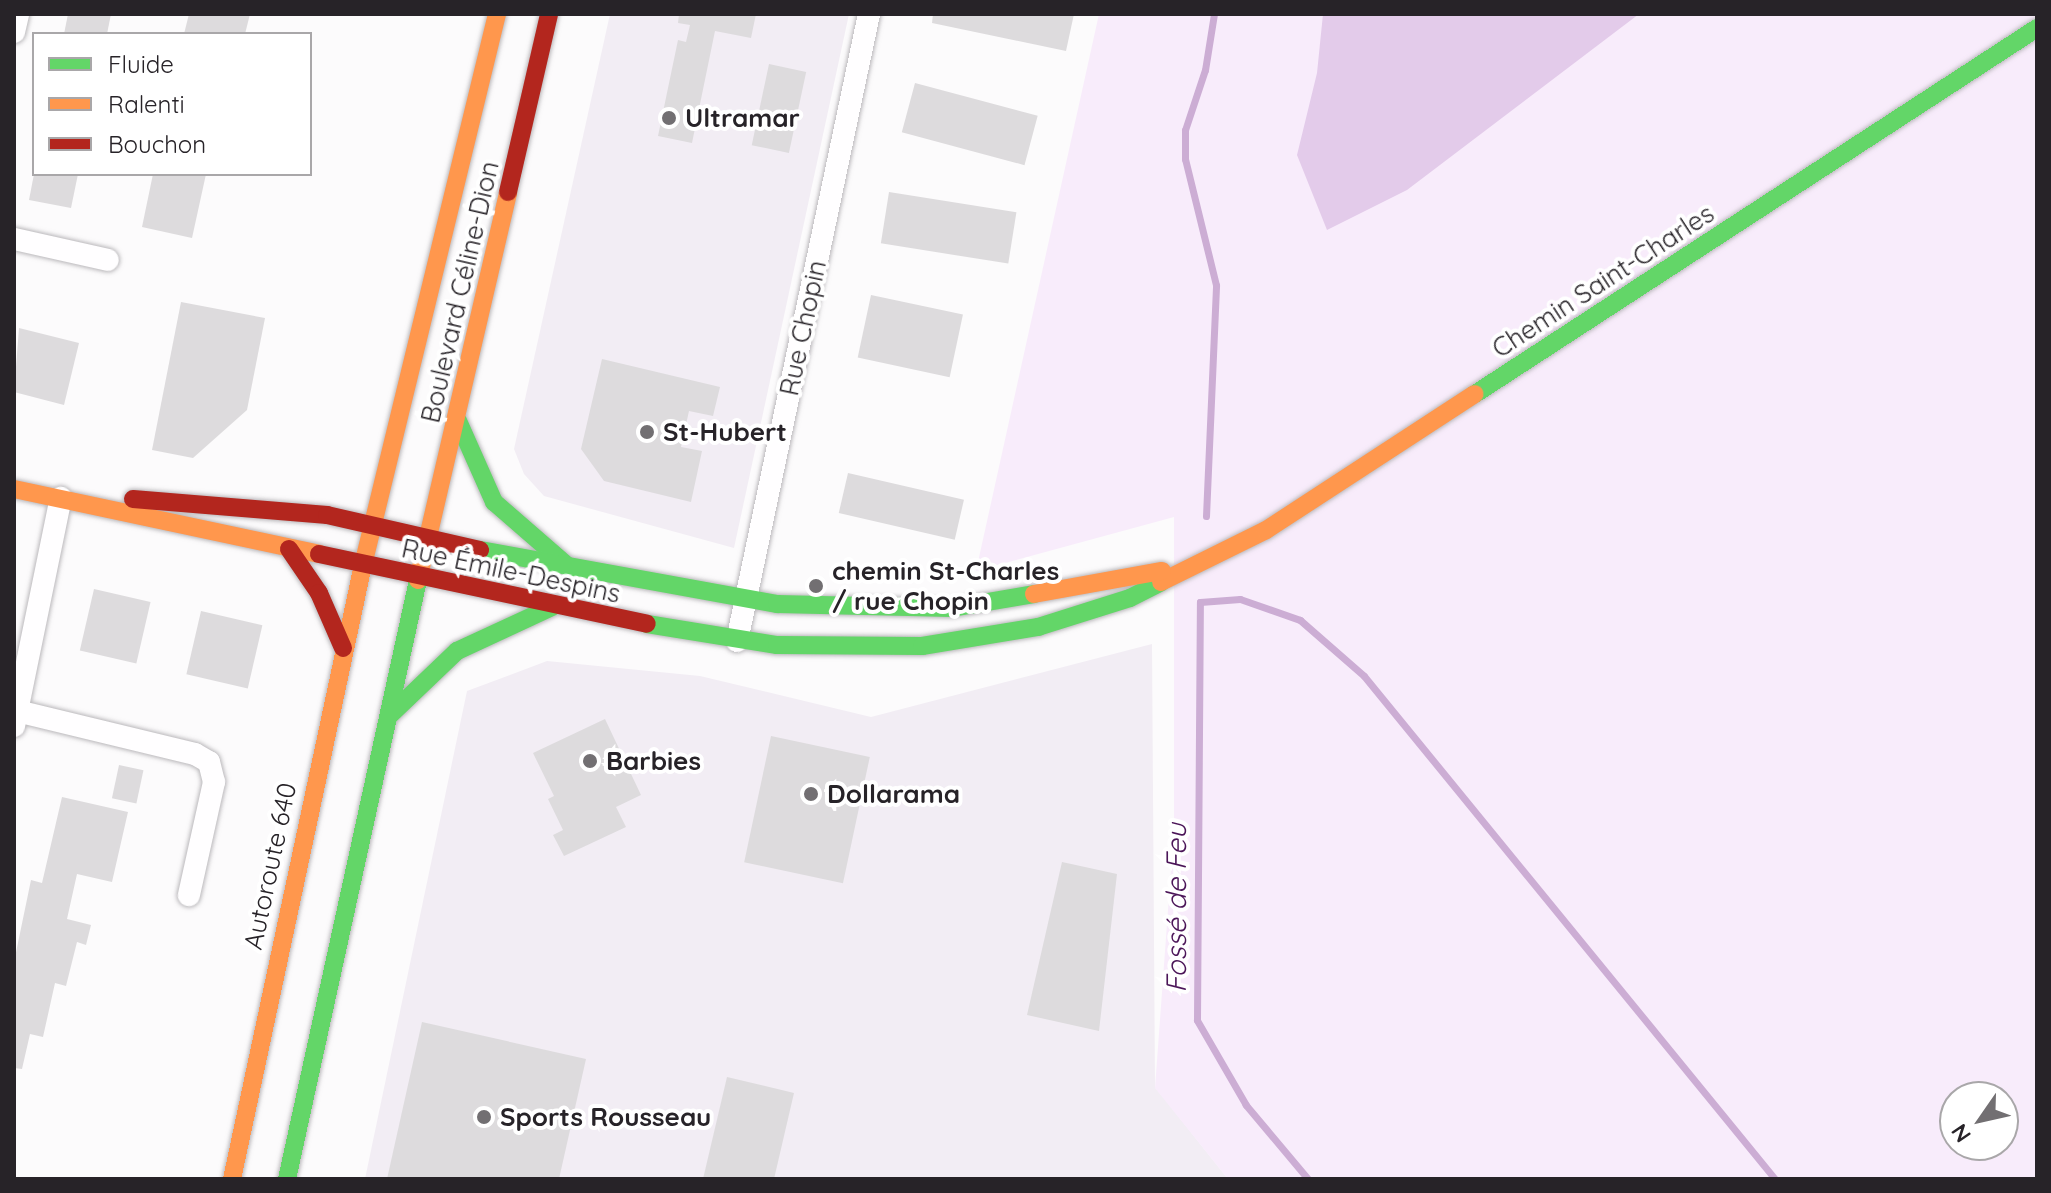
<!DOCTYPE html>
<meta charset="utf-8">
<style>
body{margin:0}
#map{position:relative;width:2051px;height:1193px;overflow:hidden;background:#fcfbfc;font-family:Quicksand,sans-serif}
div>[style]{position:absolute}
.built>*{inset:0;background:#f2edf4}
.green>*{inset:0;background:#f8ecfb}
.forest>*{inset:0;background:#e3cbea}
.stream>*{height:7px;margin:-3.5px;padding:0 3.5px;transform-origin:3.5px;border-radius:3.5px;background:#ccadd4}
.building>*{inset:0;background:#dddbdd;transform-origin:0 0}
.roads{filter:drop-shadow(0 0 2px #bbb9bc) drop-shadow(0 0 2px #bbb9bc)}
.street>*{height:22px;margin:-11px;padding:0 11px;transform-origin:11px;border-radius:11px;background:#fffeff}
.fast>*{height:18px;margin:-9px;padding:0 9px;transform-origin:9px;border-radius:9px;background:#63d668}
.slow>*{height:18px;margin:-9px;padding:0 9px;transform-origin:9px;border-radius:9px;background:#ff974d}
.jam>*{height:18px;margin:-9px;padding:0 9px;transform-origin:9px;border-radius:9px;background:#b3261e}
.dots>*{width:22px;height:22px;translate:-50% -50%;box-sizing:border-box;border:4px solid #fff;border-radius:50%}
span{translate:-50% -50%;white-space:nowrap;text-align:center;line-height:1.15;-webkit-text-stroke:8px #fff;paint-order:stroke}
.poi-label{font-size:26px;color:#272328;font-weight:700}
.left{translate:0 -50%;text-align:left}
.street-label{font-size:26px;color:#272328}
.water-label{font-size:28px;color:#4b1558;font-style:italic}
.frame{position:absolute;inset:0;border:16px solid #272328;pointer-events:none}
.legend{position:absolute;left:32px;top:32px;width:280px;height:144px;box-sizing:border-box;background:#fff;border:2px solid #a9a7a9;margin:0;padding:10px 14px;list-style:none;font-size:24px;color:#272328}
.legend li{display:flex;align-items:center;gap:16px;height:40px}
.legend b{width:40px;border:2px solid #a9a7a9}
.north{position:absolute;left:1939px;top:1081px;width:80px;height:80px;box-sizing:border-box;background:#fff;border:2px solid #a9a7a9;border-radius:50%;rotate:236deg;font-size:22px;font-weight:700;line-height:32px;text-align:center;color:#272328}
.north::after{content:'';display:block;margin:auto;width:28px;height:36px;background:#726f72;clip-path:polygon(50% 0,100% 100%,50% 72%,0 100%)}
</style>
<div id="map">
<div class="built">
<i style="clip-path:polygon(610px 14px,849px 14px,734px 548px,544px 496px,524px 474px,514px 449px)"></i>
<i style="clip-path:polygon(1152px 644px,1155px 1087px,1228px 1179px,365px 1179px,467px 691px,547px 661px,700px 676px,871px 717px)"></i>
</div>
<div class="green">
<i style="clip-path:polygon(evenodd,1099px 14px,2037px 14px,2037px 1179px,1228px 1179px,1155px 1088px,1174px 828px,1174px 517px,976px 571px,1099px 14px,1955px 1097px,2003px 1097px,2003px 1145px,1955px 1145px,1955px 1097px)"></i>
</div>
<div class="forest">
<i style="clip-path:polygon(1323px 14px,1639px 14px,1407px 190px,1327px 230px,1297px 155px,1317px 73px)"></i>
</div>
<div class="stream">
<i style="left:1206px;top:516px;width:231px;rotate:-87.5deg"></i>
<i style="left:1216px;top:285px;width:130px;rotate:-103.8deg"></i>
<i style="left:1185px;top:159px;width:29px;rotate:-90deg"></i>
<i style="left:1185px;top:130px;width:63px;rotate:-71.6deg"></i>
<i style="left:1205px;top:70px;width:57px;rotate:-80.9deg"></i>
<i style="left:1308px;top:1179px;width:97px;rotate:-130deg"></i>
<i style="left:1246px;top:1105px;width:98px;rotate:-120deg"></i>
<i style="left:1197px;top:1020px;width:418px;rotate:-89.6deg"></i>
<i style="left:1200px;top:602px;width:40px;rotate:-4.3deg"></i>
<i style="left:1240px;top:599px;width:64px;rotate:19.3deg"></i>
<i style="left:1300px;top:620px;width:85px;rotate:41.2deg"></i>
<i style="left:1364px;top:676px;width:650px;rotate:50.75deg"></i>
</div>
<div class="building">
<i style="clip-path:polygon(68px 14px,111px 14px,107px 34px,64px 34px)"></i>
<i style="clip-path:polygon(189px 14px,250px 14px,245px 34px,184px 34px)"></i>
<i style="clip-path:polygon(679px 14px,756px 14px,751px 38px,715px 31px,692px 143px,658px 136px,678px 40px,686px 42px,690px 25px,678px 23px)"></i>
<i style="clip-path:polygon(933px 14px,1074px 14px,1066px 51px,932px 23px)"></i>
<i style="left:769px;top:64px;width:38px;height:83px;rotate:12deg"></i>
<i style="left:915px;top:83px;width:127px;height:51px;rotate:15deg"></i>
<i style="clip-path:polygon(34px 174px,78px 174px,71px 208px,29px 200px)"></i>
<i style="clip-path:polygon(153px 174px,206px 174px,192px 238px,142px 227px)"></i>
<i style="left:889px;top:192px;width:129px;height:52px;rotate:9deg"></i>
<i style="left:871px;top:295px;width:94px;height:64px;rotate:12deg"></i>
<i style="clip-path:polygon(181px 302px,265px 318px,247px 410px,193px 458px,152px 450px)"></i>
<i style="clip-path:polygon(19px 328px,79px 343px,64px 405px,14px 392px)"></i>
<i style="clip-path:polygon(602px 359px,720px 387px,713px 416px,689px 411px,681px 447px,702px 451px,691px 502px,604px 481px,581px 449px)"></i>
<i style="left:848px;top:473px;width:119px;height:41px;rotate:13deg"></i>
<i style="left:94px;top:589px;width:58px;height:63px;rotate:13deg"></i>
<i style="left:201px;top:611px;width:63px;height:65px;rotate:13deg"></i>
<i style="clip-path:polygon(605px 719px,641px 795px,616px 807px,626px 827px,564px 856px,553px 835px,563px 830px,548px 799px,554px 796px,533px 753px)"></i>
<i style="left:771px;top:736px;width:101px;height:129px;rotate:12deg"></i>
<i style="left:119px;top:765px;width:25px;height:34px;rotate:12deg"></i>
<i style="clip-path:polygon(62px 797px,128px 812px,112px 882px,77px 874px,67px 919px,91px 925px,86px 945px,77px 942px,66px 986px,55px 983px,43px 1037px,30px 1034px,22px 1069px,14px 1068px,14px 962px,31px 880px,42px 883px)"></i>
<i style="clip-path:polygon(1062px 862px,1117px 874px,1099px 1031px,1027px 1015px)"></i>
<i style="clip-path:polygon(422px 1022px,586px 1059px,559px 1179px,387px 1179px)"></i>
<i style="clip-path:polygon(727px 1077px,794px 1093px,774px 1179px,703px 1179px)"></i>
</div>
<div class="roads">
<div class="street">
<i style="left:14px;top:32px;width:18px;rotate:-77deg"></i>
<i style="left:14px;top:239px;width:96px;rotate:12.6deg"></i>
<i style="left:737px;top:641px;width:641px;rotate:-78.11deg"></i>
<i style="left:17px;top:711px;width:183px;rotate:13.6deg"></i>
<i style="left:195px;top:754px;width:16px;rotate:30deg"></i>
<i style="left:209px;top:762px;width:21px;rotate:76deg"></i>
<i style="left:214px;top:782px;width:116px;rotate:102.5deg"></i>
<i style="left:14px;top:726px;width:233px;rotate:-78.4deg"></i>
</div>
<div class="fast">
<i style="left:1475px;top:394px;width:671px;rotate:-33.07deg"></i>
<i style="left:458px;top:421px;width:89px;rotate:66deg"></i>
<i style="left:494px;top:502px;width:101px;rotate:41deg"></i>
<i style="left:480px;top:550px;width:302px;rotate:10.3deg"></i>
<i style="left:777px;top:604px;width:175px;rotate:1.3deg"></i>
<i style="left:952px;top:608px;width:83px;rotate:-9.7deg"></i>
<i style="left:647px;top:624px;width:132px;rotate:9.2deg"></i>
<i style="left:777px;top:645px;width:145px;rotate:0.4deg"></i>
<i style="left:922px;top:646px;width:118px;rotate:-9.3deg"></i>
<i style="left:1038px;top:627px;width:96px;rotate:-17.5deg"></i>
<i style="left:1130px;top:598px;width:35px;rotate:-27deg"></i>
<i style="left:390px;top:715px;width:93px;rotate:-43.7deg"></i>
<i style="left:457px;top:651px;width:105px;rotate:-24.9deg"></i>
<i style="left:287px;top:1179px;width:613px;rotate:-77.66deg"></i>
</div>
<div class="slow">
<i style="left:14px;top:489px;width:312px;rotate:12deg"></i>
<i style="left:363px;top:565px;width:567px;rotate:-76.33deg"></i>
<i style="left:418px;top:580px;width:398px;rotate:-76.9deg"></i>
<i style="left:1161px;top:582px;width:117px;rotate:-26.3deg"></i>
<i style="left:1266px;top:530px;width:249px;rotate:-33.1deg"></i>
<i style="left:1034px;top:594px;width:130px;rotate:-10.2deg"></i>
<i style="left:232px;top:1179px;width:628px;rotate:-77.96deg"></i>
</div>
<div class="jam">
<i style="left:508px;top:192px;width:183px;rotate:-77deg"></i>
<i style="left:133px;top:499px;width:195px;rotate:4.7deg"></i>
<i style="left:327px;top:515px;width:157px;rotate:12.9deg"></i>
<i style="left:289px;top:549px;width:53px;rotate:55.7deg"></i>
<i style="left:319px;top:593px;width:60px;rotate:66.4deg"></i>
<i style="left:319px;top:554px;width:335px;rotate:12deg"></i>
</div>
</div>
<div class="dots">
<i style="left:669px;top:118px;background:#726f72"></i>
<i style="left:647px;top:432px;background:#726f72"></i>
<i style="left:816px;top:586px;background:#726f72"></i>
<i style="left:590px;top:761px;background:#726f72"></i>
<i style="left:811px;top:794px;background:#726f72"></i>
<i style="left:484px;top:1117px;background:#726f72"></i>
</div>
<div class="poi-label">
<span class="left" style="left:685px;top:118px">Ultramar</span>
<span class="left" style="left:663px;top:432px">St-Hubert</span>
<span class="left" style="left:832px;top:586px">chemin St-Charles<br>/ rue Chopin</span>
<span class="left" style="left:606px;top:761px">Barbies</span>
<span class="left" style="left:827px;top:794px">Dollarama</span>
<span class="left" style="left:500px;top:1117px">Sports Rousseau</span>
</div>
<div class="street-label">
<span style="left:1603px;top:281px;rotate:-33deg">Chemin Saint-Charles</span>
<span style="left:460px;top:292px;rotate:-77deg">Boulevard Céline-Dion</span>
<span style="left:803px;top:328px;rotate:-78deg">Rue Chopin</span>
<span style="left:511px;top:571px;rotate:12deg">Rue Émile-Despins</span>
<span style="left:270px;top:866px;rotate:-78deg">Autoroute 640</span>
</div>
<div class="water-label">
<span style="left:1176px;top:908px;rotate:-90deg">Fossé de Feu</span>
</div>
<div class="frame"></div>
<ul class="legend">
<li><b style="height:10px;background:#63d668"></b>Fluide</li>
<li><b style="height:10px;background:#ff974d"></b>Ralenti</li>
<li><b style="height:10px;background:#b3261e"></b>Bouchon</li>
</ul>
<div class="north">N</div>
</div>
